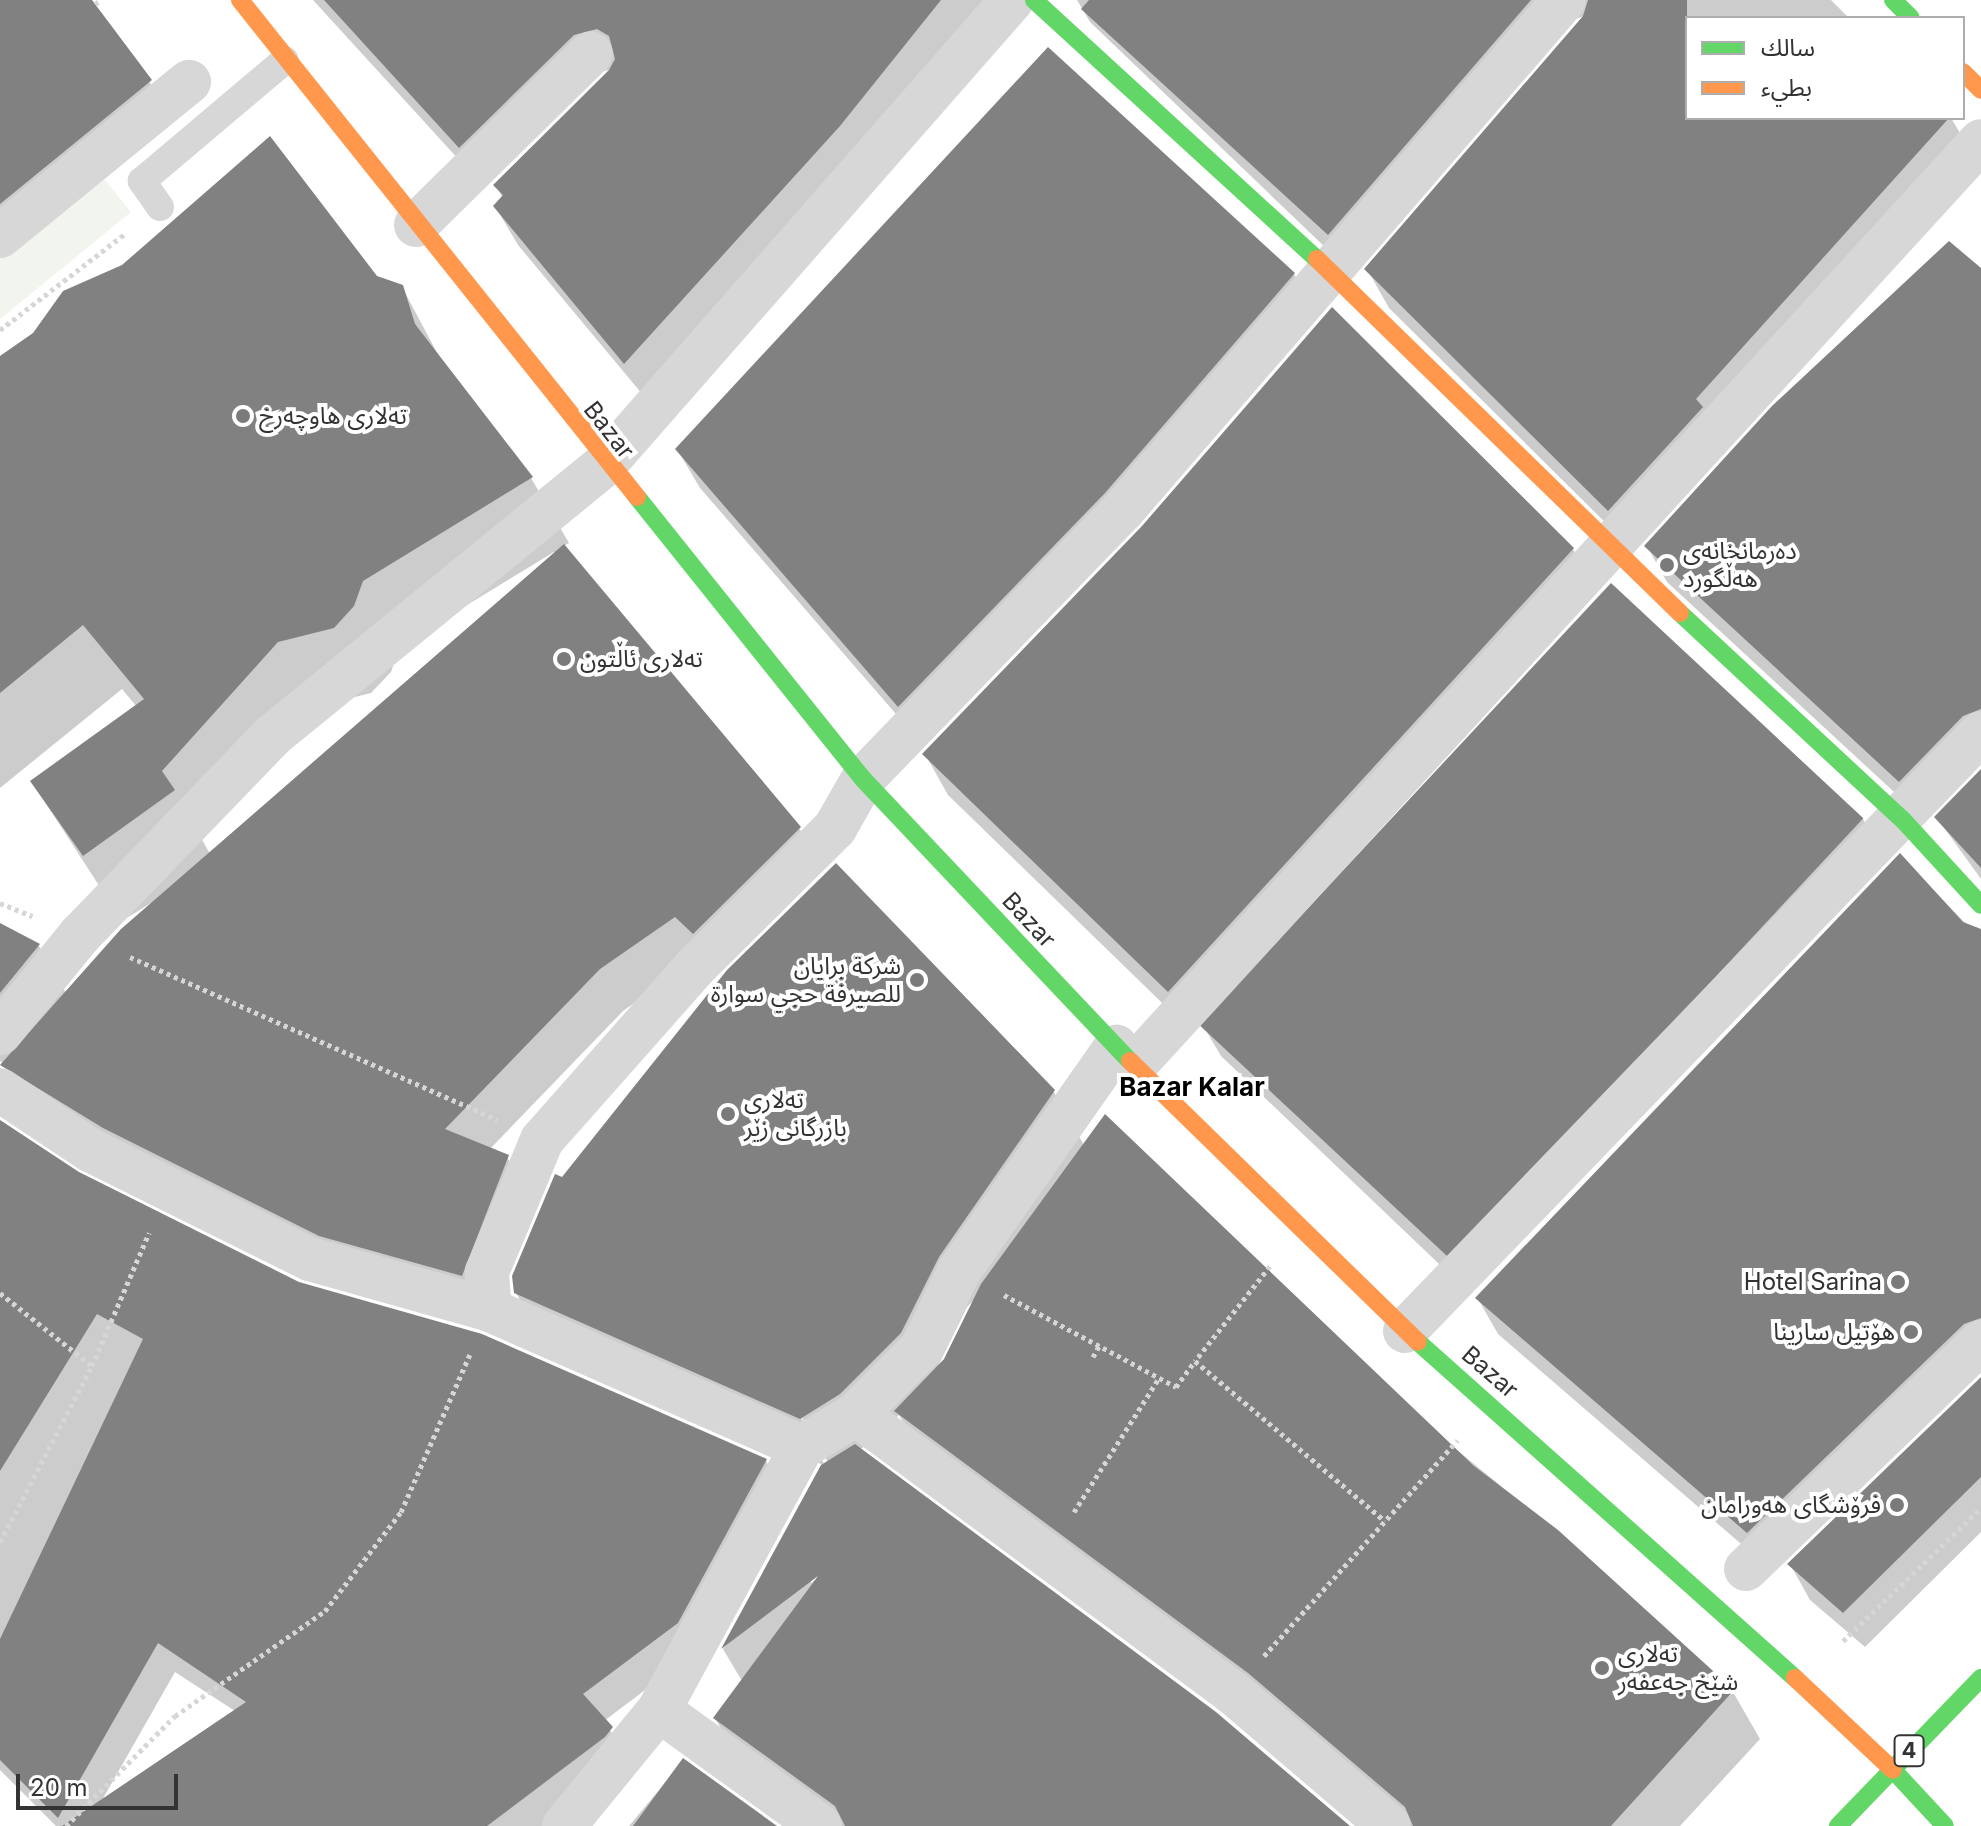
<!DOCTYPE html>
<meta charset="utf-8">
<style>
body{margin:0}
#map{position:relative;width:1981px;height:1826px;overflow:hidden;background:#fff;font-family:Inter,"Noto Sans Arabic",sans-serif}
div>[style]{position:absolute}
.green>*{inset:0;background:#f1f5ed}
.shadow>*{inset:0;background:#0003}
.building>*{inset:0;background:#818181;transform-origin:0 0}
.path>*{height:5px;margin-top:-2.5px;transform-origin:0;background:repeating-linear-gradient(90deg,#d6d6d6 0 4px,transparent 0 8px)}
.lane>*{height:28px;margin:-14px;padding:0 14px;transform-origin:14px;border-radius:14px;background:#d7d7d7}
.street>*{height:44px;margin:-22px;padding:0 22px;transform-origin:22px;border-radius:22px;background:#d7d7d7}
.fast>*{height:18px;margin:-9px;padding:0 9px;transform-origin:9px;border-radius:9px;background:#63d668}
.slow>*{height:18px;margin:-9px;padding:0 9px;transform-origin:9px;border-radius:9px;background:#ff974d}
.dots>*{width:22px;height:22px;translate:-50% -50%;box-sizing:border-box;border:4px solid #fff;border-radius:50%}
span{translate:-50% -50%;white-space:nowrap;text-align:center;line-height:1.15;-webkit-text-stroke:8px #fff;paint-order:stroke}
.shield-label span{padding:2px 6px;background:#fff;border:2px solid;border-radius:6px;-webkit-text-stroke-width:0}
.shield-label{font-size:22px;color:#333;font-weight:700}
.poi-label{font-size:24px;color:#333}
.left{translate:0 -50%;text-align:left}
.right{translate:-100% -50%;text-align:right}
.street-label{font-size:24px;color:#333}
.neighbourhood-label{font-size:26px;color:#000;font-weight:700}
.legend{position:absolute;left:1685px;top:16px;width:280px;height:104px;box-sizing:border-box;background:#fff;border:2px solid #adadad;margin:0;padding:10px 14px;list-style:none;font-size:24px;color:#333}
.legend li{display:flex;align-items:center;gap:16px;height:40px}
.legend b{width:40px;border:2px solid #adadad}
.scale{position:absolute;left:16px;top:1774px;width:162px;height:36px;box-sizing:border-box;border:4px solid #333;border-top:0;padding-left:10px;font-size:24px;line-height:28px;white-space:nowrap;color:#333;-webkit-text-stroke:6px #fff;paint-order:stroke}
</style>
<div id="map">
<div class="green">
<i style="clip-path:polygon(100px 174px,131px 212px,0 319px,0 256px)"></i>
</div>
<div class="shadow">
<i style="clip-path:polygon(0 0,89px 0,158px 94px,0 223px)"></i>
<i style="clip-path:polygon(313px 0,999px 0,648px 401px,518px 245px,495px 206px,503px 198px,495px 185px,613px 69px,596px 73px,482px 185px)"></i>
<i style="clip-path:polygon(1077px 0,1831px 0,1849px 18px,1687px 18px,1687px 118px,1951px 118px,1973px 155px,1631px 548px,1389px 308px,1367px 269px,1587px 15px,1567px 22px,1351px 272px,1090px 22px)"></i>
<i style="clip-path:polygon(1981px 269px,1981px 754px,1920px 816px,1667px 582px,1647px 546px)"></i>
<i style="clip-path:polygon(1294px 274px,1316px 312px,922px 744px,700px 488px,677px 449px)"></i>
<i style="clip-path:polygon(evenodd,375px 278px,402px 287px,443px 364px,531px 478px,569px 543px,564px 546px,799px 828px,823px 870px,623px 1011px,490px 1149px,507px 1157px,531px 1199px,486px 1317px,129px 1170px,0 1061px,0 926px,39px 946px,67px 995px,162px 896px,122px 921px,32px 782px,137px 707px,122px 689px,0 788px,0 359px,375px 278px,554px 552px,556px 554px,210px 854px,200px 836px,315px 707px,371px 693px,391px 672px,400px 646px,554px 552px)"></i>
<i style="clip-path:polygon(1573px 549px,1596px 590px,1192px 1032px,948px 795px,925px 754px)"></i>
<i style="clip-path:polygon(1611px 585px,1863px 819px,1879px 847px,1459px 1283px,1221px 1056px,1205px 1029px)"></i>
<i style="clip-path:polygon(1981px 772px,1981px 879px,1937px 818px)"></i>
<i style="clip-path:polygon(1900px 856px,1972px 930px,1981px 931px,1981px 1362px,1769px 1568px,1498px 1334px,1478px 1299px)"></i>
<i style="clip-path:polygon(evenodd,1054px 1092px,1084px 1145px,1556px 1531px,1733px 1692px,1760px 1739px,1680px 1826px,1402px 1826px,924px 1458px,899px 1415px,860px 1450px,1347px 1826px,827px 1826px,742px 1765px,715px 1718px,742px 1681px,723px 1649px,823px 1465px,545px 1343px,516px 1293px,562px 1180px,1054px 1092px,975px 1299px,946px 1360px,937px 1368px,967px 1307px,975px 1299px,1054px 1092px,797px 1409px,829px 1464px,824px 1464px,797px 1409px,1054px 1092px,827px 1571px,811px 1583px,811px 1578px,827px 1571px)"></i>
<i style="clip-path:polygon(evenodd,0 1122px,78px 1174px,298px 1283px,766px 1461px,783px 1490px,694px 1653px,604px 1721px,628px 1758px,622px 1766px,542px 1826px,56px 1826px,0 1770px,0 1122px,175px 1672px,235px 1711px,101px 1802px,175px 1672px)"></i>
<i style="clip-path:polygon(1981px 1380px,1981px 1532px,1865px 1647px,1810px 1600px,1790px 1564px)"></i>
<i style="clip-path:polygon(683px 1761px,774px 1826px,629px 1826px)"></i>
</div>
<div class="building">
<i style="clip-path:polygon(0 0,92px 0,152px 80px,0 204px)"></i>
<i style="clip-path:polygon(324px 0,941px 0,840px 126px,624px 364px,493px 206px,503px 195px,493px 185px,609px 70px,615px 59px,609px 36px,597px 29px,574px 35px,459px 148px)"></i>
<i style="clip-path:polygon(1089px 0,1531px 0,1328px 235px,1081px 9px)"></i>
<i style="clip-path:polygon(1588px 0,1687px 0,1687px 118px,1949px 118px,1696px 399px,1703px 407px,1608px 511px,1364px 269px,1583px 16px)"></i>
<i style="clip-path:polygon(1048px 47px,1295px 273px,1105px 493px,898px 707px,675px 449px)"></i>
<i style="clip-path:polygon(270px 136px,377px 276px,403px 285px,415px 324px,533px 477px,363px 581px,354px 606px,334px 628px,278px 642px,162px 771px,175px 790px,83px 856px,30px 781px,144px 699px,83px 625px,0 693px,0 356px,33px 333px,63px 291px,122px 265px)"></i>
<i style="clip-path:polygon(1949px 241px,1981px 268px,1981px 709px,1963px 716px,1899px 782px,1644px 546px,1772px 406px)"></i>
<i style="clip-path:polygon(1332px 307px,1574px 548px,1168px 992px,922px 754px,1142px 526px)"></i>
<i style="clip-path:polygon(564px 544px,801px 827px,693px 934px,675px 917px,600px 969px,445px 1129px,509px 1155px,462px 1276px,319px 1236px,103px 1128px,0 1065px,121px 929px)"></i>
<i style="left:1611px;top:583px;width:345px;height:604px;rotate:43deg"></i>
<i style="clip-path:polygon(1981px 769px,1981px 868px,1934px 817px)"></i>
<i style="clip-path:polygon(1900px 853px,1963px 922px,1981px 929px,1981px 1318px,1964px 1324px,1747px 1533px,1475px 1298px)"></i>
<i style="clip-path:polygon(836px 863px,1055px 1090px,939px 1257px,901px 1333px,840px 1394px,800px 1419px,514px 1293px,512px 1276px,555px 1174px,562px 1177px,727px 970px)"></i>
<i style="clip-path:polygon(0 923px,40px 944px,0 993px)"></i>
<i style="clip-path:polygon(1105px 1114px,1474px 1466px,1558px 1530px,1734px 1690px,1611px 1826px,1413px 1826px,1405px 1807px,1248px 1673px,894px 1411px,944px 1359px,981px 1284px)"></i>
<i style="clip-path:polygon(0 1120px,79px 1172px,299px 1282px,482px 1334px,767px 1459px,678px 1623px,583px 1694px,613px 1727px,605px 1737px,487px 1826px,62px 1826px,246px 1702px,158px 1643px,58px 1818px,0 1760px,0 1639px,143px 1339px,97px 1314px,0 1471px)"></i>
<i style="clip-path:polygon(1981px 1377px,1981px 1477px,1843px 1613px,1787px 1564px)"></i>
<i style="clip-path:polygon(855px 1444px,1216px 1712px,1350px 1826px,845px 1826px,835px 1806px,713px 1718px,818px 1576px,721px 1649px,821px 1465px)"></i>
<i style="clip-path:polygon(683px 1758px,777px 1826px,633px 1826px)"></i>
</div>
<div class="path">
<i style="left:95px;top:4px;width:7px;rotate:-34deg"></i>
<i style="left:0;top:330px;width:159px;rotate:-37.6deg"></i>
<i style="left:0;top:903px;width:35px;rotate:22deg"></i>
<i style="left:130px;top:957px;width:402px;rotate:23.9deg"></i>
<i style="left:1270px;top:1266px;width:121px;rotate:128.3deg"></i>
<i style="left:1195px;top:1361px;width:248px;rotate:40.1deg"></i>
<i style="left:0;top:1293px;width:117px;rotate:38.4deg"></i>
<i style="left:1004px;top:1295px;width:195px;rotate:28.1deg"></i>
<i style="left:1176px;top:1387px;width:32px;rotate:-54deg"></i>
<i style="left:1093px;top:1357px;width:13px;rotate:-61deg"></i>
<i style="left:1074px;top:1512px;width:159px;rotate:-57.6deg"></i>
<i style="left:0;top:1542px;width:199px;rotate:-62.4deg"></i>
<i style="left:92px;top:1366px;width:145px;rotate:-66.8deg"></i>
<i style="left:1843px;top:1641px;width:192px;rotate:-43.9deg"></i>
<i style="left:1264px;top:1656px;width:290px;rotate:-48.1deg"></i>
<i style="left:66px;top:1826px;width:155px;rotate:-45.3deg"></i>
<i style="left:175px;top:1716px;width:183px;rotate:-35deg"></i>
<i style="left:325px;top:1611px;width:125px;rotate:-52.5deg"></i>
<i style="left:401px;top:1512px;width:172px;rotate:-66.4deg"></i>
</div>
<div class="lane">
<i style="left:160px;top:207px;width:32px;rotate:-125deg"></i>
<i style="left:142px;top:181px;width:187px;rotate:-40.2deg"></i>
</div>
<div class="street">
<i style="left:416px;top:225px;width:245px;rotate:-44.5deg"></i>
<i style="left:0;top:236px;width:244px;rotate:-39.2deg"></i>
<i style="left:0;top:1033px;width:127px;rotate:-50.8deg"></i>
<i style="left:80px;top:935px;width:277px;rotate:-46deg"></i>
<i style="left:272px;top:736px;width:430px;rotate:-39.2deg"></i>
<i style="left:605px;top:464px;width:617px;rotate:-48.74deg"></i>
<i style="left:1134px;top:1066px;width:1254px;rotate:-47.52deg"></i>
<i style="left:0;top:1090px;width:108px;rotate:33.7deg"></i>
<i style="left:90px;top:1150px;width:246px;rotate:26.4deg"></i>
<i style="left:310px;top:1259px;width:187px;rotate:15.8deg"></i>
<i style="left:490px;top:1310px;width:38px;rotate:-95deg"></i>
<i style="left:487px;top:1272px;width:143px;rotate:-67.4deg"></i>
<i style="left:542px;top:1140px;width:230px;rotate:-48.5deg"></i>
<i style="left:694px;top:968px;width:199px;rotate:-44.8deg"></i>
<i style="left:835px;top:828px;width:56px;rotate:-60.3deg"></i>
<i style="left:863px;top:779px;width:374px;rotate:-46deg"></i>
<i style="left:1123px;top:510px;width:674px;rotate:-49.15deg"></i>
<i style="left:490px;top:1310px;width:341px;rotate:23.7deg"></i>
<i style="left:1405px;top:1331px;width:830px;rotate:-46.07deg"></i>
<i style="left:856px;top:1414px;width:468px;rotate:36.5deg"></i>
<i style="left:1232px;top:1692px;width:206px;rotate:40.5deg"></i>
<i style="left:1746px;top:1569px;width:327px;rotate:-44deg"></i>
<i style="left:659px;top:1710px;width:198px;rotate:35.8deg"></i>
<i style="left:564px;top:1826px;width:150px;rotate:-50.7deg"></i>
<i style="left:659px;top:1710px;width:299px;rotate:-61.5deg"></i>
<i style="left:802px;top:1447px;width:63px;rotate:-31.4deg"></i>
<i style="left:856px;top:1414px;width:93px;rotate:-45deg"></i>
<i style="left:922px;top:1348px;width:85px;rotate:-64.3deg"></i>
<i style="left:959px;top:1271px;width:274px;rotate:-55deg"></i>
</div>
<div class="fast">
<i style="left:1034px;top:0;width:384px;rotate:42.5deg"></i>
<i style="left:1893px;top:0;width:25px;rotate:45deg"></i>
<i style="left:637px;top:497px;width:361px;rotate:51.3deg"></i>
<i style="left:863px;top:779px;width:388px;rotate:46.6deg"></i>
<i style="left:1680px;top:613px;width:304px;rotate:42.9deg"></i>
<i style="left:1903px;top:820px;width:115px;rotate:47.5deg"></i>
<i style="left:1418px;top:1342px;width:505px;rotate:41.71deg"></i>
<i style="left:1893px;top:1770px;width:76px;rotate:47.1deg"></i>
<i style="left:1838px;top:1826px;width:206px;rotate:-46deg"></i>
</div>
<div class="slow">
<i style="left:240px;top:0;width:636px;rotate:51.38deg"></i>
<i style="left:1963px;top:72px;width:25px;rotate:45deg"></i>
<i style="left:1317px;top:259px;width:507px;rotate:44.28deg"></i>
<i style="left:1130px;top:1061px;width:402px;rotate:44.3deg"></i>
<i style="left:1795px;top:1678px;width:134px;rotate:43.2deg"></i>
</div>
<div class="dots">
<i style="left:243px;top:416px;background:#7a7a7a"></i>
<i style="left:1667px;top:565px;background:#7a7a7a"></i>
<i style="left:564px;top:659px;background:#7a7a7a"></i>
<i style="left:917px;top:980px;background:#7a7a7a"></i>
<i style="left:728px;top:1114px;background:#7a7a7a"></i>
<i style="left:1898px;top:1282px;background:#7a7a7a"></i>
<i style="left:1911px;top:1332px;background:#7a7a7a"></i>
<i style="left:1897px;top:1505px;background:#7a7a7a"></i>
<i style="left:1602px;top:1668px;background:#7a7a7a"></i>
</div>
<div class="shield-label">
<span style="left:1909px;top:1751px">4</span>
</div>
<div class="poi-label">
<span class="left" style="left:259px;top:416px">تەلاری هاوچەرخ</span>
<span class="left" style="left:1683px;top:565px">دەرمانخانەی<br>هەڵگورد</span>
<span class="left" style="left:580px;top:659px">تەلاری ئاڵتون</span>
<span class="right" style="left:901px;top:980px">شركة برايان<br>للصيرفة حجي سوارة</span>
<span class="left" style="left:744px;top:1114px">تەلاری<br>بازرگانی زێر</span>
<span class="right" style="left:1882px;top:1282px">Hotel Sarina</span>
<span class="right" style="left:1895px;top:1332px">هۆتیل سارینا</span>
<span class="right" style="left:1881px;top:1505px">فرۆشگای هەورامان</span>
<span class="left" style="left:1618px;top:1668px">تەلاری<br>شێخ جەعفەر</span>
</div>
<div class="street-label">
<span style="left:609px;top:430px;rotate:52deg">Bazar</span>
<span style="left:1029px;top:920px;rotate:47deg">Bazar</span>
<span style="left:1490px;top:1372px;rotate:41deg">Bazar</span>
</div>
<div class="neighbourhood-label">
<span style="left:1192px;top:1087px">Bazar Kalar</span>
</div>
<ul class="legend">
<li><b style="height:10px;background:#63d668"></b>سالك</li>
<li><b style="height:10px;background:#ff974d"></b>بطيء</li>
</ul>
<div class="scale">20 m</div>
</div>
